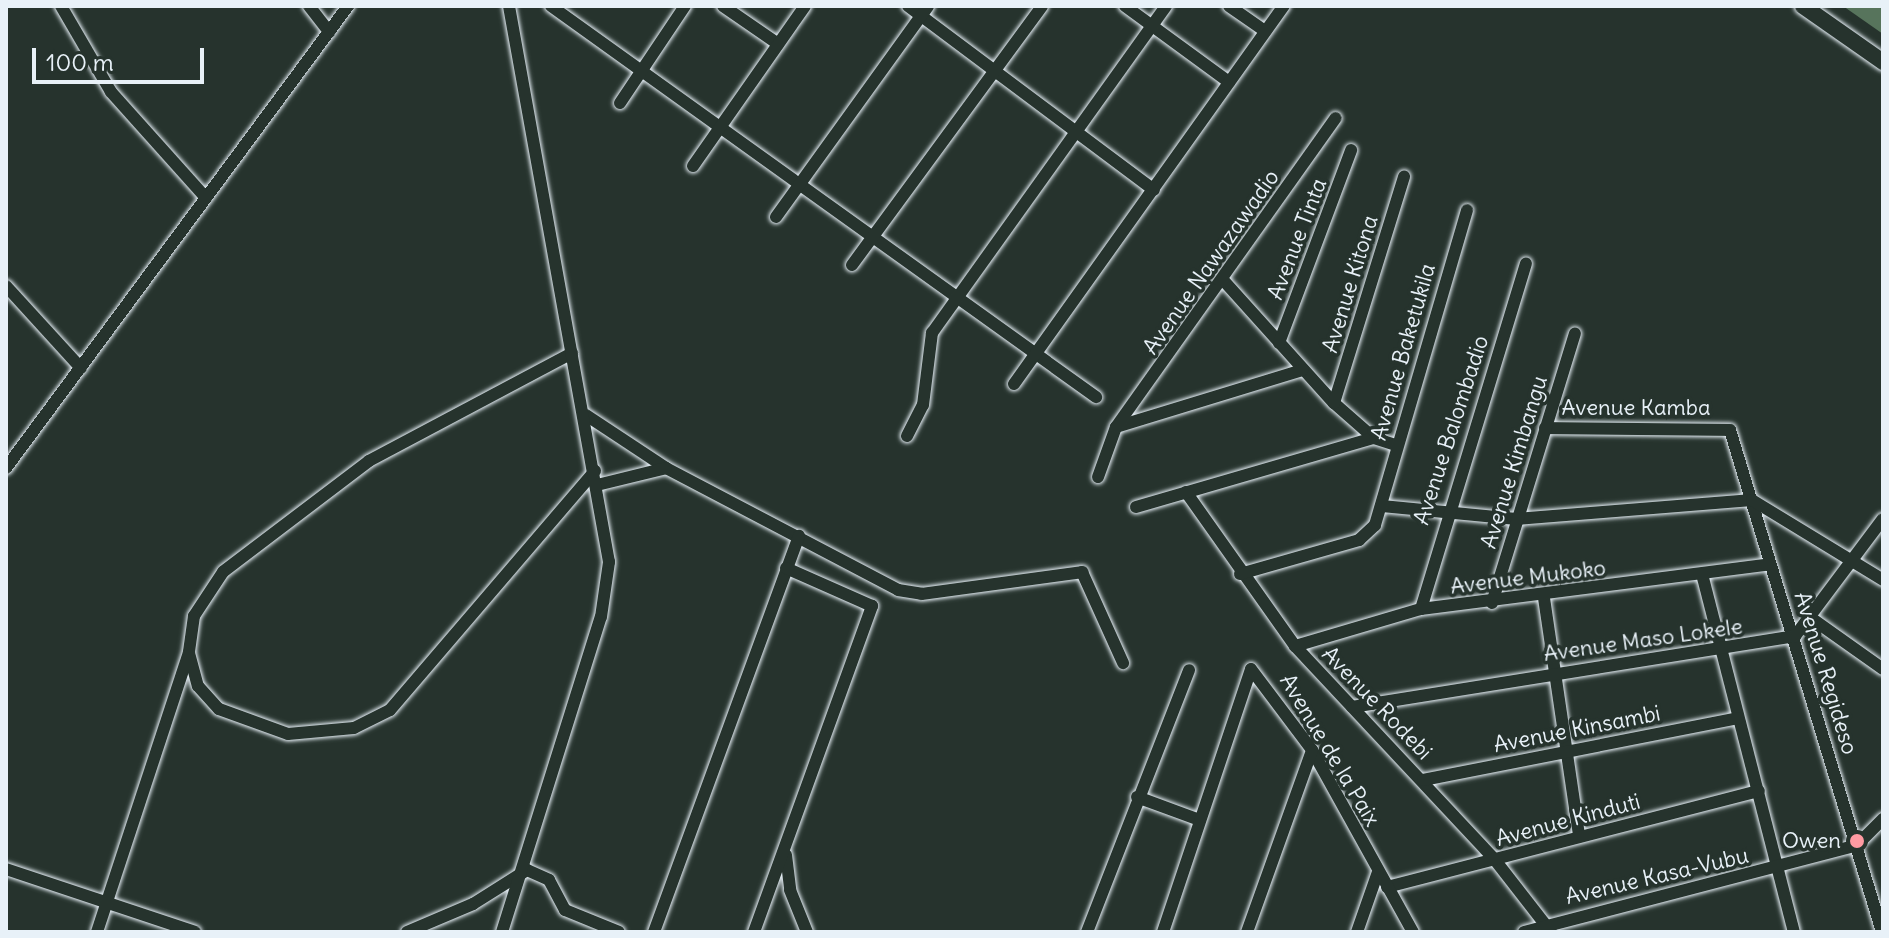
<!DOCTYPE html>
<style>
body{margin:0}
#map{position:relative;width:1889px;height:938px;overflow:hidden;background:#26332d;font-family:Delius,sans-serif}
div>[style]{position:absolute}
.green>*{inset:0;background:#57745c}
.roads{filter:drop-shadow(0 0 2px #e8f1f8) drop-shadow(0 0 2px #e8f1f8)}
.minor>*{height:12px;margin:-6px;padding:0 6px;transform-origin:6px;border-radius:6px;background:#26332d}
.major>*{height:16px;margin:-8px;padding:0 8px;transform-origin:8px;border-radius:8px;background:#26332d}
.dots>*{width:22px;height:22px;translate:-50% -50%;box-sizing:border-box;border:4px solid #26332d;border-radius:50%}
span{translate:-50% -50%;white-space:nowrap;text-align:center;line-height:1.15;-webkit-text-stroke:7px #26332d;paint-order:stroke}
.street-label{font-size:22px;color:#e8f1f8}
.poi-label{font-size:22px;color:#e8f1f8}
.right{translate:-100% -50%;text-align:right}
.frame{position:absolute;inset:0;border:8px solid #e8f1f8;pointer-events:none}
.scale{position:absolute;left:32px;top:48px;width:172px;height:36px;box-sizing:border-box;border:4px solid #e8f1f8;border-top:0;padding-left:10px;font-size:24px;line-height:28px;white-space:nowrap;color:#e8f1f8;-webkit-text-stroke:6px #26332d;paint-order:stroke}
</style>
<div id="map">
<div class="green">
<i style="clip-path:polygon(1843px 6px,1883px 6px,1883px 34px)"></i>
</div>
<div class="roads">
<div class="minor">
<i style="left:61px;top:6px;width:99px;rotate:59.8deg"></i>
<i style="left:111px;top:92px;width:142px;rotate:48.1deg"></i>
<i style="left:309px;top:6px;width:33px;rotate:52deg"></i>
<i style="left:551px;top:6px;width:671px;rotate:35.66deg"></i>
<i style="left:723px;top:6px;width:67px;rotate:34.6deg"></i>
<i style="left:908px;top:6px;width:307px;rotate:36.8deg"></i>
<i style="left:1125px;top:6px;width:129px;rotate:36.2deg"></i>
<i style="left:1229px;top:6px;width:44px;rotate:34.8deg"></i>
<i style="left:620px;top:103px;width:117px;rotate:-56.2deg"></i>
<i style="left:693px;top:166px;width:195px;rotate:-55deg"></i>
<i style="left:776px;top:217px;width:260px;rotate:-54.2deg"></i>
<i style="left:852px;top:265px;width:321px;rotate:-53.7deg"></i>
<i style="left:1224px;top:281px;width:164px;rotate:48deg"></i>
<i style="left:1334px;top:403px;width:53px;rotate:41.2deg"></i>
<i style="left:1374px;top:438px;width:23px;rotate:18deg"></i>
<i style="left:6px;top:286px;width:111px;rotate:47.6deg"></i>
<i style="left:1279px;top:343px;width:206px;rotate:-69.5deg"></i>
<i style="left:572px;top:353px;width:230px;rotate:152deg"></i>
<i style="left:369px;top:461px;width:183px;rotate:142.8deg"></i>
<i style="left:223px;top:572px;width:53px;rotate:123.4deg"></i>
<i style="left:194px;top:616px;width:37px;rotate:98deg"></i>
<i style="left:189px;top:653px;width:34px;rotate:75deg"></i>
<i style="left:198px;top:686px;width:31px;rotate:48deg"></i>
<i style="left:219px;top:709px;width:73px;rotate:19.9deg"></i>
<i style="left:288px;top:734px;width:66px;rotate:-5.2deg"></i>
<i style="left:354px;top:728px;width:40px;rotate:-26.6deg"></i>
<i style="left:390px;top:710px;width:315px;rotate:-49.4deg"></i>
<i style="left:1014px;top:384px;width:465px;rotate:-54.5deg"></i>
<i style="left:1334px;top:403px;width:237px;rotate:-72.8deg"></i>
<i style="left:586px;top:415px;width:96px;rotate:33.5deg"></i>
<i style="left:666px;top:468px;width:262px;rotate:27.7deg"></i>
<i style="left:898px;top:590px;width:24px;rotate:9deg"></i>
<i style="left:922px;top:594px;width:162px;rotate:-7.8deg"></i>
<i style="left:1082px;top:572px;width:100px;rotate:65.7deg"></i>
<i style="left:1116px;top:427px;width:195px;rotate:-17deg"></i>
<i style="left:1545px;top:428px;width:185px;rotate:0.6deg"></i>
<i style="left:1730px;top:430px;width:525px;rotate:73.15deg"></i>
<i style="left:907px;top:436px;width:35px;rotate:-63deg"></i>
<i style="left:923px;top:405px;width:73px;rotate:-82.9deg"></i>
<i style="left:932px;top:333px;width:402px;rotate:-54.4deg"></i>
<i style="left:6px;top:468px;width:575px;rotate:-53.49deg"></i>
<i style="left:1098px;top:477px;width:53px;rotate:-70.2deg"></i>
<i style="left:1116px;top:427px;width:379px;rotate:-54.6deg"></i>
<i style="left:597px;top:485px;width:71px;rotate:-13.8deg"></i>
<i style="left:1186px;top:492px;width:189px;rotate:54.7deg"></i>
<i style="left:1295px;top:646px;width:293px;rotate:46.9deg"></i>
<i style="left:1495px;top:860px;width:91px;rotate:52.1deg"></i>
<i style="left:1382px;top:506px;width:135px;rotate:5.5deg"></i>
<i style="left:1516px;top:519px;width:237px;rotate:-4.6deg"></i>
<i style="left:1752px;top:500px;width:153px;rotate:31.4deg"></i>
<i style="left:1136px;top:507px;width:248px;rotate:-16.2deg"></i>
<i style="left:1240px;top:574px;width:124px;rotate:-15.9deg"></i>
<i style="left:1359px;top:540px;width:22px;rotate:-43deg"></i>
<i style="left:1375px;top:525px;width:328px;rotate:-73.7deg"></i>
<i style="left:1702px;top:574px;width:370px;rotate:75.6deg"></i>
<i style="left:1544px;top:598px;width:241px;rotate:81.6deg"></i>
<i style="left:1492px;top:603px;width:282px;rotate:-72.9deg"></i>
<i style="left:1421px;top:609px;width:361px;rotate:-73.1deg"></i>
<i style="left:1811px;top:618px;width:88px;rotate:35.3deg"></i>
<i style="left:1295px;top:646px;width:131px;rotate:-16.4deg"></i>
<i style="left:1421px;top:609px;width:352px;rotate:-7.3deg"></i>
<i style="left:1352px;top:707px;width:449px;rotate:-9.1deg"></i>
<i style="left:1795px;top:636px;width:146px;rotate:-53.1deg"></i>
<i style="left:1423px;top:780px;width:321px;rotate:-11.1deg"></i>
<i style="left:1137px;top:797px;width:67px;rotate:20.1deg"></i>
<i style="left:786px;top:855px;width:35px;rotate:83deg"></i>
<i style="left:790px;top:890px;width:45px;rotate:68deg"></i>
<i style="left:6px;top:869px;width:199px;rotate:18.4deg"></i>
<i style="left:1387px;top:887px;width:384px;rotate:-14.5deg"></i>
<i style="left:97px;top:932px;width:294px;rotate:-71.8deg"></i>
<i style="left:407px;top:932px;width:72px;rotate:-23deg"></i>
<i style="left:473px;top:904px;width:64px;rotate:-32.2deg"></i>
<i style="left:527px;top:870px;width:24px;rotate:24deg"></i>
<i style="left:549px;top:880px;width:34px;rotate:62deg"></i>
<i style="left:565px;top:910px;width:58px;rotate:22.2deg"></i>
<i style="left:502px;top:932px;width:330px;rotate:-72.6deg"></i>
<i style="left:601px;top:617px;width:56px;rotate:-81.7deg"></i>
<i style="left:609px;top:562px;width:565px;rotate:-100.2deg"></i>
<i style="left:654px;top:932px;width:422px;rotate:-69.9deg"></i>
<i style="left:754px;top:932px;width:347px;rotate:-70.1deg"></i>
<i style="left:872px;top:606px;width:94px;rotate:-156.2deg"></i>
<i style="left:1087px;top:932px;width:281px;rotate:-68.7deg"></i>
<i style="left:1163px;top:932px;width:277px;rotate:-71.5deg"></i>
<i style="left:1251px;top:669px;width:101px;rotate:53deg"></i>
<i style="left:1312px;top:750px;width:208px;rotate:61deg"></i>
<i style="left:1247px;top:932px;width:193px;rotate:-70.3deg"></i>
<i style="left:1357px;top:932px;width:64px;rotate:-70.7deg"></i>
<i style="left:1524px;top:932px;width:344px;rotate:-14.6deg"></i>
<i style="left:1857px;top:845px;width:37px;rotate:-45deg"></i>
</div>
<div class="major">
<i style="left:1803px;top:6px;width:98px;rotate:35deg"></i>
</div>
</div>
<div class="dots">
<i style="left:1857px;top:841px;background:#ff9aa2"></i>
</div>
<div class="street-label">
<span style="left:1297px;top:239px;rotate:-69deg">Avenue Tinta</span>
<span style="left:1211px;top:262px;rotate:-55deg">Avenue Nawazawadio</span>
<span style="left:1350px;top:284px;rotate:-73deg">Avenue Kitona</span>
<span style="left:1403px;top:352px;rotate:-74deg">Avenue Baketukila</span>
<span style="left:1636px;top:408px">Avenue Kamba</span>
<span style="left:1451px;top:430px;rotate:-72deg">Avenue Balombadio</span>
<span style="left:1514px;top:462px;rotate:-73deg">Avenue Kimbangu</span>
<span style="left:1528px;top:577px;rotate:-7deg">Avenue Mukoko</span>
<span style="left:1643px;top:640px;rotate:-8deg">Avenue Maso Lokele</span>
<span style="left:1826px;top:673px;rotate:73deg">Avenue Regideso</span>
<span style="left:1377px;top:703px;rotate:46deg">Avenue Rodebi</span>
<span style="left:1577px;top:729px;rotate:-11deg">Avenue Kinsambi</span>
<span style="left:1330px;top:750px;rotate:59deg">Avenue de la Paix</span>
<span style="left:1568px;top:820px;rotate:-15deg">Avenue Kinduti</span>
<span style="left:1657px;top:876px;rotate:-13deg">Avenue Kasa-Vubu</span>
</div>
<div class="poi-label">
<span class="right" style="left:1841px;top:841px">Owen</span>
</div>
<div class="frame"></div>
<div class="scale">100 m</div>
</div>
